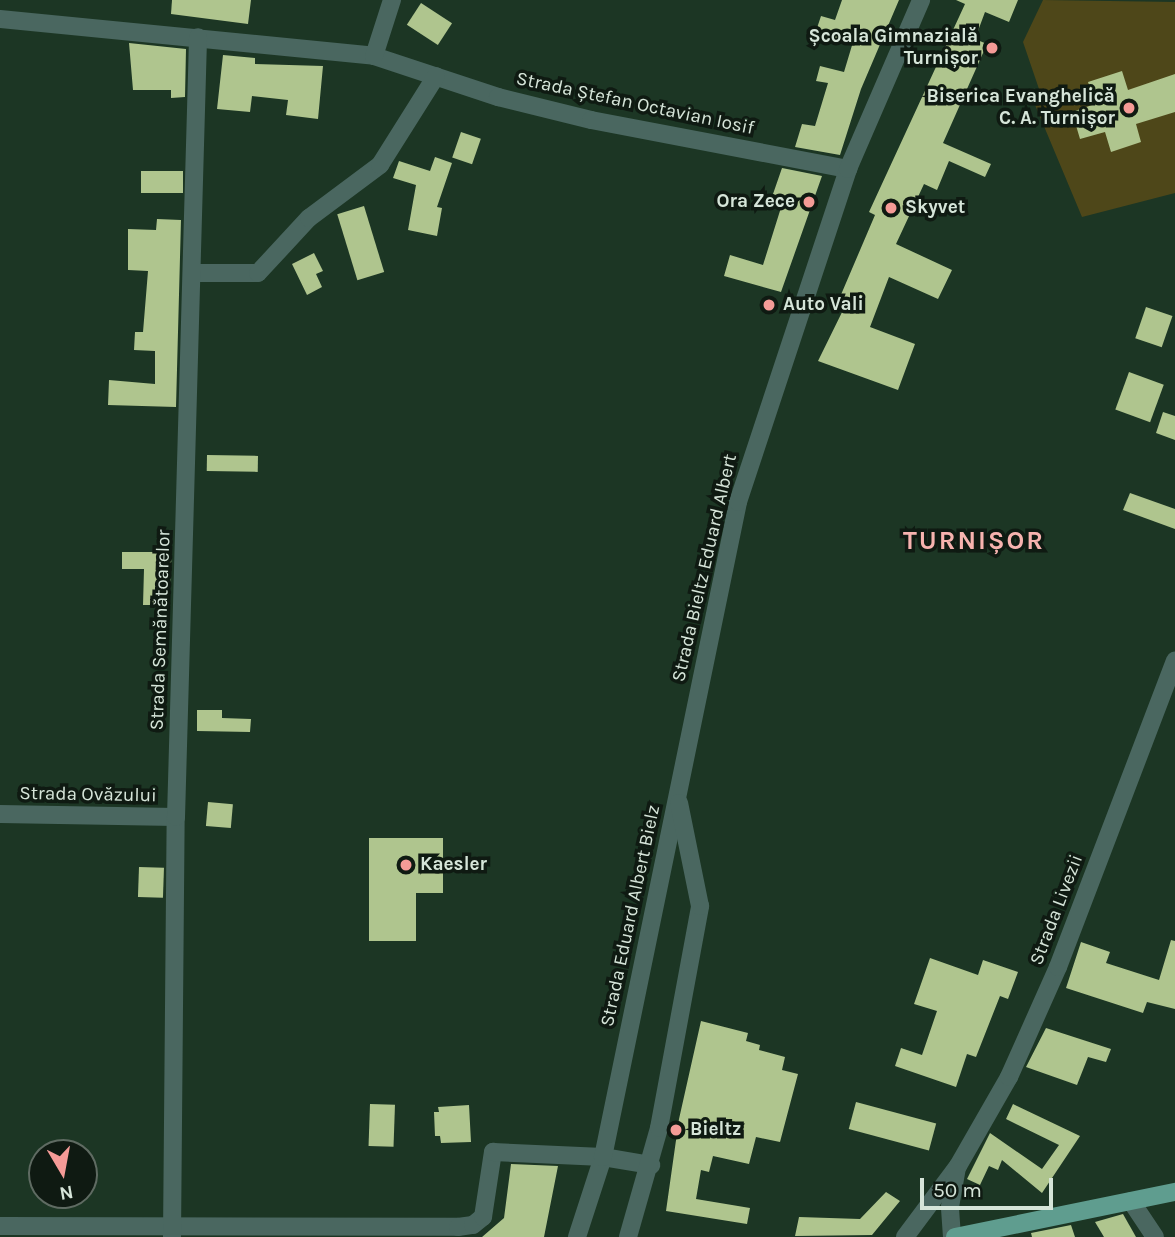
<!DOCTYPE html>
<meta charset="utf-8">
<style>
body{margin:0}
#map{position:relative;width:1175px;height:1237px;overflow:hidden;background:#1c3624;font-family:Karla,sans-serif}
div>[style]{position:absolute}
.green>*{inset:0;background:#4e4719}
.building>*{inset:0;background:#afc58e;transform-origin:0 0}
.minor>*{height:18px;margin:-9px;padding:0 9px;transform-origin:9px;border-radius:9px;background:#4a6760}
.major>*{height:18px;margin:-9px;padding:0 9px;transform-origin:9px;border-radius:9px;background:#5f9d8f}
.dots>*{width:19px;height:19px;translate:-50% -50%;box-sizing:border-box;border:4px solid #0f1a12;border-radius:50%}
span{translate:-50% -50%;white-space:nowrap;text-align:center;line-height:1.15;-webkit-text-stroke:7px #0f1a12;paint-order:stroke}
.poi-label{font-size:19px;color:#d6e5d9;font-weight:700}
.right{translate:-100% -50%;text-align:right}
.left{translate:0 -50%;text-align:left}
.street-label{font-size:19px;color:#d6e5d9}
.district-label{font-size:26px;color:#f7b3af;font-weight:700;letter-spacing:2px}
.north{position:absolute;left:28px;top:1139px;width:70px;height:70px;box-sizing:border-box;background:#0f1a12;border:2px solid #5f6b62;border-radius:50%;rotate:170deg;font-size:19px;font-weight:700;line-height:28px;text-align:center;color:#d6e5d9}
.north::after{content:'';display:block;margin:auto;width:24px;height:32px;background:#f59b97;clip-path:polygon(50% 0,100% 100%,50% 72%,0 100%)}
.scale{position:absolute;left:920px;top:1178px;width:133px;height:32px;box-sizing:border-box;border:4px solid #d6e5d9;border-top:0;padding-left:9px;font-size:21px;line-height:24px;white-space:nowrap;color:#d6e5d9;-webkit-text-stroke:5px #0f1a12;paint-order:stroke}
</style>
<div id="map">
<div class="green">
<i style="clip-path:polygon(1043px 0,1175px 2px,1175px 193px,1082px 217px,1033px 100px,1039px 89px,1023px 42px)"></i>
</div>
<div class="building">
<i style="clip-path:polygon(172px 0,251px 0,248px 24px,171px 14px)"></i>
<i style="clip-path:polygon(842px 0,899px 0,861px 89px,840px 155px,795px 147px,802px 124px,815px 126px,828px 83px,816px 81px,820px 66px,844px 72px,853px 42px,815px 34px,821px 16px,835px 20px)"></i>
<i style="clip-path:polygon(956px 0,1018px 0,1009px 22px,985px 12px,975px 39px,987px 44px,943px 143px,991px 164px,985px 177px,949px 161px,937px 190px,924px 184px,896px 244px,952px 270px,938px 299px,889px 277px,870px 327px,915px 344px,898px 390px,818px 361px,848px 300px,840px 297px,875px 215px,869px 212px,965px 4px)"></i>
<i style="left:421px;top:3px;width:37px;height:26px;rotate:33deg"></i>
<i style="clip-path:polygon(129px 43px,186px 49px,185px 97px,171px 98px,171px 90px,133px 90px)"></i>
<i style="clip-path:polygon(223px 55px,255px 58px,255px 64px,323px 66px,318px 119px,286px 115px,288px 100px,252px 96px,250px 112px,217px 109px)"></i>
<i style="clip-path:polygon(1122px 71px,1128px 90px,1175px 74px,1175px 112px,1136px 124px,1141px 142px,1111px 152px,1105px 132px,1080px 139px,1072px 112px,1095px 104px,1088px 82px)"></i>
<i style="left:461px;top:132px;width:21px;height:27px;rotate:19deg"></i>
<i style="clip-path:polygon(435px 157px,452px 163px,437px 207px,442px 208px,437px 236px,408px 230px,416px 185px,393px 178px,399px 161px,430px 171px)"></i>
<i style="clip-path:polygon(782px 168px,822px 176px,781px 292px,724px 276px,730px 255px,763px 265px,784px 198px,773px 194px)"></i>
<i style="left:141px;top:171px;width:42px;height:22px"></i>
<i style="left:364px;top:206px;width:69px;height:28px;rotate:73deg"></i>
<i style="clip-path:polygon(157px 219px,181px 220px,176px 407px,108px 405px,109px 380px,155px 384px,155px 351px,134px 350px,135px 332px,143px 332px,148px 271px,128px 270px,128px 229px,156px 230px)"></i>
<i style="clip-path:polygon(314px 253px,323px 271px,316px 274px,322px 287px,307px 295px,292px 264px)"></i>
<i style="left:1146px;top:307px;width:28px;height:33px;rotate:19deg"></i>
<i style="left:1129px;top:372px;width:37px;height:40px;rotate:20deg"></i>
<i style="clip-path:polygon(1163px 412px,1175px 416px,1175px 440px,1156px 433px)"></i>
<i style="left:207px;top:455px;width:51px;height:16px;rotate:1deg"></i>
<i style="clip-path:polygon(1130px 493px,1175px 509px,1175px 529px,1123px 510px)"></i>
<i style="clip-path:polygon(153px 546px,172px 546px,169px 605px,143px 605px,144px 569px,122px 569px,122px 552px,153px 552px)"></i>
<i style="clip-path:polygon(197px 710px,222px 710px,222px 718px,251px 719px,250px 732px,197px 731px)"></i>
<i style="left:208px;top:802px;width:25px;height:24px;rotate:5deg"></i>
<i style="clip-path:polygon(369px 838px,443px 838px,443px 893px,416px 893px,416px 941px,369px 941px)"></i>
<i style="left:139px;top:867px;width:25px;height:30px;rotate:2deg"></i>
<i style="clip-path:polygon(1171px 940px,1175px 941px,1175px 1009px,1147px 1002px,1143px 1013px,1066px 988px,1081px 942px,1110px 952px,1106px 963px,1159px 980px)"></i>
<i style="clip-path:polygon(930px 958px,978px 975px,983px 960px,1018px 972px,1008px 999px,1000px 996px,976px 1057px,967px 1054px,956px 1087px,895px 1066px,901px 1048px,922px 1055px,937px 1011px,914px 1004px)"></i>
<i style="clip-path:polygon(701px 1021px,748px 1033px,746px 1041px,760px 1045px,759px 1050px,785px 1057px,782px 1070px,798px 1074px,780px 1142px,756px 1137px,749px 1164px,713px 1156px,709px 1172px,701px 1170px,696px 1199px,750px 1208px,747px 1224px,666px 1211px,679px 1119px)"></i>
<i style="clip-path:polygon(1046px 1028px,1111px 1049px,1106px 1062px,1088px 1057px,1077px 1085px,1026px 1067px)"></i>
<i style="left:856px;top:1102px;width:83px;height:28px;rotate:15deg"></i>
<i style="left:370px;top:1104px;width:25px;height:42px;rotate:2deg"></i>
<i style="clip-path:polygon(1013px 1104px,1080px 1136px,1042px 1193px,1002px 1160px,998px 1170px,989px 1166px,980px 1185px,967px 1179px,990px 1133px,1042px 1169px,1059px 1145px,1006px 1119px)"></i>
<i style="clip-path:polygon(469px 1105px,471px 1142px,441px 1143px,440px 1136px,435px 1136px,434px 1112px,439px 1112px,438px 1107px)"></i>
<i style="clip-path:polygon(511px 1164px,558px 1166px,544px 1237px,482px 1237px,504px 1218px)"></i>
<i style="clip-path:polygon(886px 1192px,900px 1201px,872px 1235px,795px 1236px,799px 1217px,860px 1219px)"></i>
<i style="clip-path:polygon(1123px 1214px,1136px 1237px,1104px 1237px,1095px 1222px)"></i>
<i style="clip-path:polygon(1071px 1225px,1075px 1237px,1032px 1237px,1031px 1233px)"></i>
</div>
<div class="minor">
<i style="left:0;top:19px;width:376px;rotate:5.6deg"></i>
<i style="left:374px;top:56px;width:131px;rotate:18.3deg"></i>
<i style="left:498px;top:97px;width:96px;rotate:13.9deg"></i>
<i style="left:591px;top:120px;width:262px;rotate:10.8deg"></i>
<i style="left:374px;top:56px;width:59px;rotate:-72.2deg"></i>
<i style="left:195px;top:273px;width:63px"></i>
<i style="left:258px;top:273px;width:75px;rotate:-47.2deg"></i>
<i style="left:309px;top:218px;width:89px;rotate:-36.7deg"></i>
<i style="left:380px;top:165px;width:105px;rotate:-57.8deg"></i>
<i style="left:0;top:814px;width:176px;rotate:1deg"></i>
<i style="left:1131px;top:1201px;width:43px;rotate:56.3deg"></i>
<i style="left:0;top:1226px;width:458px;rotate:0.1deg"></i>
<i style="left:458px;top:1227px;width:15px;rotate:-8deg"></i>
<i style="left:473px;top:1225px;width:13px;rotate:-39deg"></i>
<i style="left:483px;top:1217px;width:66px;rotate:-81.3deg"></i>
<i style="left:493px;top:1152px;width:110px;rotate:2.6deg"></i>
<i style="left:603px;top:1157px;width:49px;rotate:9.5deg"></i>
<i style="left:172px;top:1237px;width:420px;rotate:-89.5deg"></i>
<i style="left:176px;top:817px;width:780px;rotate:-88.38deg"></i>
<i style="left:577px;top:1237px;width:84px;rotate:-72deg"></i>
<i style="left:603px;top:1157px;width:669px;rotate:-78.35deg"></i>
<i style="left:738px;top:502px;width:351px;rotate:-71.7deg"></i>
<i style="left:848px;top:169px;width:184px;rotate:-66.6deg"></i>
<i style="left:628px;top:1237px;width:113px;rotate:-74.1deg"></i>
<i style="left:659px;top:1128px;width:226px;rotate:-79.5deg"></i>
<i style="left:700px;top:906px;width:105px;rotate:-101.5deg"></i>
<i style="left:905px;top:1237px;width:89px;rotate:-53.3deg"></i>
<i style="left:958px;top:1166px;width:103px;rotate:-60.2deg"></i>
<i style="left:1009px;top:1077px;width:120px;rotate:-66deg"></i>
<i style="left:1058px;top:967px;width:328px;rotate:-69.1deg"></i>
<i style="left:952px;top:1237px;width:30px;rotate:-94deg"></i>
<i style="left:950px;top:1207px;width:39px;rotate:-80deg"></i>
</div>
<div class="major">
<i style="left:955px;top:1237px;width:225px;rotate:-11.6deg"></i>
</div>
<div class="dots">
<i style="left:992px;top:48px;background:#f59b97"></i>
<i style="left:1129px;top:108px;background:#f59b97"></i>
<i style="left:809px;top:202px;background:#f59b97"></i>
<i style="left:891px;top:208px;background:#f59b97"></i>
<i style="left:769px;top:305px;background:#f59b97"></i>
<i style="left:406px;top:865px;background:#f59b97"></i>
<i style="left:676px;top:1130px;background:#f59b97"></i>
</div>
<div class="poi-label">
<span class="right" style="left:978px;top:48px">Școala Gimnazială<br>Turnișor</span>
<span class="right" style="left:1115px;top:108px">Biserica Evanghelică<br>C. A. Turnișor</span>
<span class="right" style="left:795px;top:202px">Ora Zece</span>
<span class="left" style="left:905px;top:208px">Skyvet</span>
<span class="left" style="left:783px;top:305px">Auto Vali</span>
<span class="left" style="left:420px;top:865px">Kaesler</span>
<span class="left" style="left:690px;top:1130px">Bieltz</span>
</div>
<div class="street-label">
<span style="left:635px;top:104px;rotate:12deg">Strada Ștefan Octavian Iosif</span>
<span style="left:705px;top:568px;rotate:-77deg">Strada Bieltz Eduard Albert</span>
<span style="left:161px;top:630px;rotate:-88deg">Strada Semănătoarelor</span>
<span style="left:88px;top:795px;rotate:1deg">Strada Ovăzului</span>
<span style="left:1057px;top:910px;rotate:-69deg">Strada Livezii</span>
<span style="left:631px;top:916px;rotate:-78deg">Strada Eduard Albert Bielz</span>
</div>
<div class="district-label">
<span style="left:974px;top:541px">TURNIȘOR</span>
</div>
<div class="north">N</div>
<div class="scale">50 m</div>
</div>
